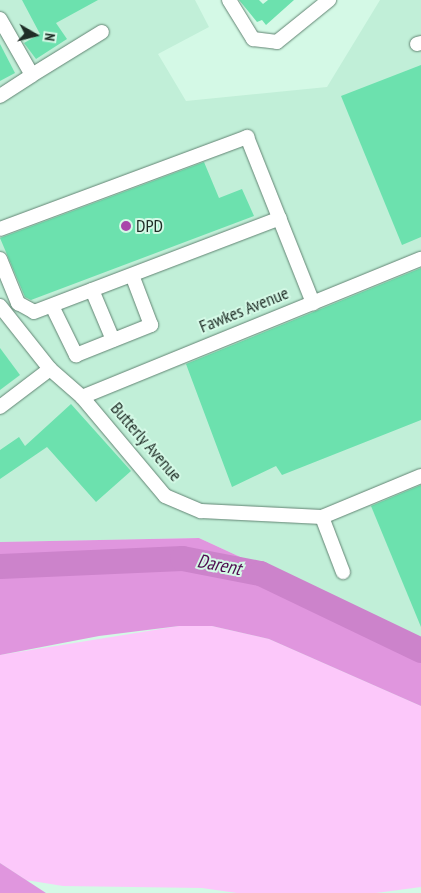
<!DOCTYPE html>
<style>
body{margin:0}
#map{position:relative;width:421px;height:893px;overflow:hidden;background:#d4f9e6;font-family:"PT Sans Narrow",sans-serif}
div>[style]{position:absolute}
.built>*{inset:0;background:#c1efd8}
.green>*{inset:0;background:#fcc8fa}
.forest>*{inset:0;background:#e096de}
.river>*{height:25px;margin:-12.5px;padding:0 12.5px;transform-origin:12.5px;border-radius:12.5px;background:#cc83cb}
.building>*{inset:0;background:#6ce1ae}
.roads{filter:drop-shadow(0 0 1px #628473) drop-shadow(0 0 1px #628473)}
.minor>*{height:14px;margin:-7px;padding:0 7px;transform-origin:7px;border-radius:7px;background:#fff}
.dots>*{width:14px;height:14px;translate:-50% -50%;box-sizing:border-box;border:2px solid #d4f9e6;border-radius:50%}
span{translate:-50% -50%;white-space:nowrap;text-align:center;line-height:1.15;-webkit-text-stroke:4px #d4f9e6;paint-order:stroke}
.poi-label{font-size:18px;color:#1f2d26}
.left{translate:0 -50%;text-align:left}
.street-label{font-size:18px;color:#1f2d26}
.water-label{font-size:19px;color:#4f0c50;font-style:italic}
.north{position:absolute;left:10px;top:10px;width:50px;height:50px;-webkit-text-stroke:4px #d4f9e6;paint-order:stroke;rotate:98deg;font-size:14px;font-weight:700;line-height:20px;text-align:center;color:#1f2d26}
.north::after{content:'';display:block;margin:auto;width:18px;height:22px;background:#1f2d26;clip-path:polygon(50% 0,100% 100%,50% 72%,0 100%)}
</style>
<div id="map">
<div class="built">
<i style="clip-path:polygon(0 0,195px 0,209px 27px,158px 54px,186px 101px,327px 87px,380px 0,421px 0,421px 640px,199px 538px,0 542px)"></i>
</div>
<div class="green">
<i style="clip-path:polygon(179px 626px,212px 626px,269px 639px,421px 706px,421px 887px,376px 893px,237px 893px,202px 888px,63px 886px,26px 880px,0 863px,0 655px)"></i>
</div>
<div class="forest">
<i style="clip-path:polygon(199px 538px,421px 640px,421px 706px,269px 639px,212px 626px,179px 626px,99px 636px,0 655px,0 542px)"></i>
<i style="clip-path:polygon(0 863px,46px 893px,0 893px)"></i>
</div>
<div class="river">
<i style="left:0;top:566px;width:182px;rotate:-2.5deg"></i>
<i style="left:182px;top:558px;width:79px;rotate:10.9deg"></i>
<i style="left:260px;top:573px;width:178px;rotate:25.6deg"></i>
</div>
<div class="building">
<i style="clip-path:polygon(22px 0,98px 0,56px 23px,67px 39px,36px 59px,24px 43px,40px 34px)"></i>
<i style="clip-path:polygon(239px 0,259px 0,263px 4px,268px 0,294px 0,266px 25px,262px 20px,257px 22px)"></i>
<i style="clip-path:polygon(0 44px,15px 73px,0 81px)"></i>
<i style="clip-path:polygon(421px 65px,421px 237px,402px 245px,341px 96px)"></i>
<i style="clip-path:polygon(204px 162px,219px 198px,242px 189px,254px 216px,31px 300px,25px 297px,0 238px)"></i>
<i style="clip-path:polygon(421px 268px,421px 420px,282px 475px,276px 466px,232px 487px,186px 364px)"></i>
<i style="clip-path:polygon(0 348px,20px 375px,0 390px)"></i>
<i style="clip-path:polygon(71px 404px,131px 471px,96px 502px,47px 447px,0 479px,0 450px,19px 437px,25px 446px)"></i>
<i style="clip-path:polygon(421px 485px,421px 627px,371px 506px)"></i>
</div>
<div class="roads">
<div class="minor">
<i style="left:229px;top:0;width:46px;rotate:58.4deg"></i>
<i style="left:253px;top:39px;width:24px;rotate:7deg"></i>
<i style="left:277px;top:42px;width:67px;rotate:-38.9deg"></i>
<i style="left:0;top:19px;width:64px;rotate:60.3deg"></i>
<i style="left:32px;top:75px;width:82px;rotate:-31.6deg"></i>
<i style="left:417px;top:44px;width:4px;rotate:-14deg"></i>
<i style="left:0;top:96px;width:38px;rotate:-33deg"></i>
<i style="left:0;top:229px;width:264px;rotate:-20.4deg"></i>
<i style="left:247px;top:137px;width:179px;rotate:68.3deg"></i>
<i style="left:0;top:259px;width:48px;rotate:67.8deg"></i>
<i style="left:18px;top:303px;width:18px;rotate:29deg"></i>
<i style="left:34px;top:312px;width:263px;rotate:-20.9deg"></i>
<i style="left:92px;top:290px;width:54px;rotate:67.2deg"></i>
<i style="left:0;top:306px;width:80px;rotate:51.6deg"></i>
<i style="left:50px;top:369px;width:43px;rotate:41.2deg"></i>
<i style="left:82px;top:397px;width:129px;rotate:50deg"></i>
<i style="left:165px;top:496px;width:39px;rotate:23deg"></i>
<i style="left:201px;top:511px;width:121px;rotate:2.8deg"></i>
<i style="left:322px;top:517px;width:107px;rotate:-22.5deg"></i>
<i style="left:52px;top:306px;width:55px;rotate:63.9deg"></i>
<i style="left:76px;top:355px;width:81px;rotate:-21.8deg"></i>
<i style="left:151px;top:325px;width:53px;rotate:-110.8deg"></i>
<i style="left:82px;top:397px;width:366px;rotate:-22.2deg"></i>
<i style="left:0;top:407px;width:63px;rotate:-37.2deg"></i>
<i style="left:322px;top:517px;width:59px;rotate:69.1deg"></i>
</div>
</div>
<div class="dots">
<i style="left:126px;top:226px;background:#a945aa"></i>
</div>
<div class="poi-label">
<span class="left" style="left:136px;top:226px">DPD</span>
</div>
<div class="street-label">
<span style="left:244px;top:310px;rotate:-22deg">Fawkes Avenue</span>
<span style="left:146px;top:442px;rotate:49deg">Butterly Avenue</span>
</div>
<div class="water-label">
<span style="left:219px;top:565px;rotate:11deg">Darent</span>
</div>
<div class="north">N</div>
</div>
